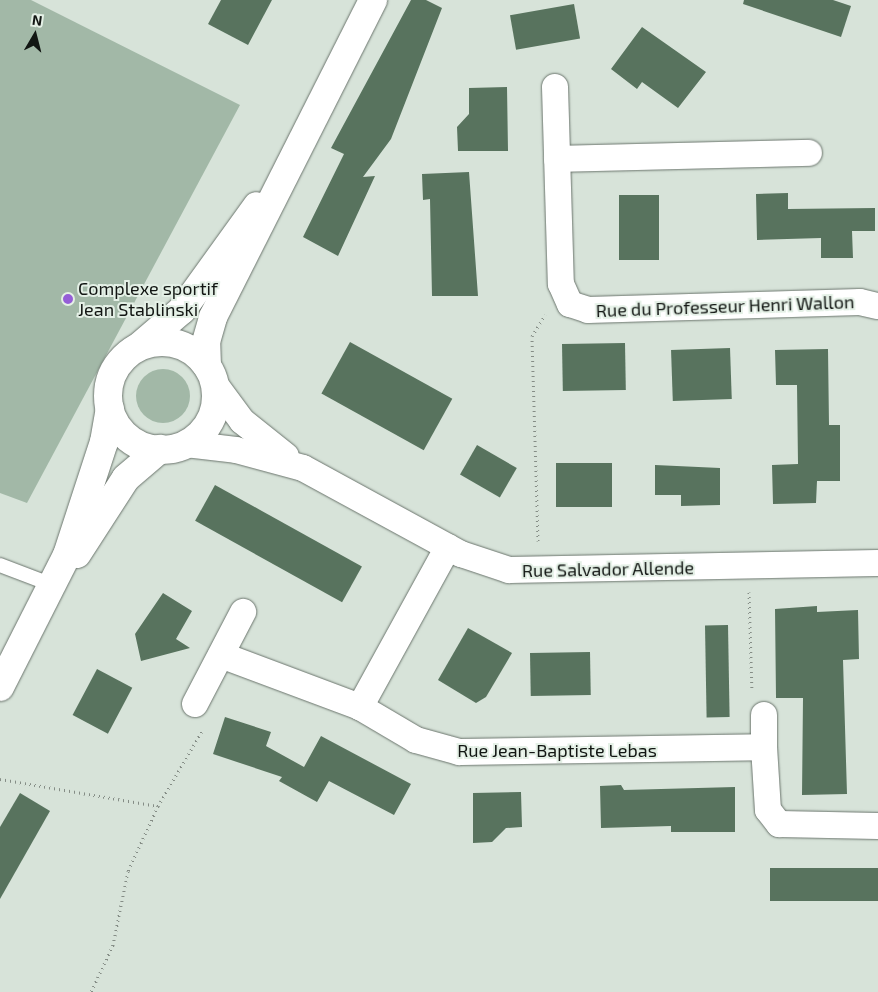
<!DOCTYPE html>
<style>
body{margin:0}
#map{position:relative;width:878px;height:992px;overflow:hidden;background:#d7e3d9;font-family:"Exo 2",sans-serif}
div>[style]{position:absolute}
.green>*{inset:0;background:#a2b8a7}
.round{border-radius:50%}
.building>*{inset:0;background:#58735e;transform-origin:0 0}
.path>*{height:3px;margin-top:-1.5px;transform-origin:0;background:repeating-linear-gradient(90deg,#858d86 0 1px,transparent 0 5px)}
.roads{filter:drop-shadow(0 0 1px #6b756d) drop-shadow(0 0 1px #6b756d)}
.lane>*{height:14px;margin:-7px;padding:0 7px;transform-origin:7px;border-radius:7px;background:#fff}
.street>*{height:26px;margin:-13px;padding:0 13px;transform-origin:13px;border-radius:13px;background:#fff}
.secondary>*{height:28px;margin:-14px;padding:0 14px;transform-origin:14px;border-radius:14px;background:#fff}
.secondary>.ring{margin:-14px;padding:0;box-sizing:content-box;background:none;border:28px solid #fff;border-radius:50%}
.dots>*{width:14px;height:14px;translate:-50% -50%;box-sizing:border-box;border:2px solid #e4f0e6;border-radius:50%}
span{translate:-50% -50%;white-space:nowrap;text-align:center;line-height:1.15;-webkit-text-stroke:4px #e4f0e6;paint-order:stroke}
.poi-label{font-size:18px;color:#121613}
.left{translate:0 -50%;text-align:left}
.street-label{font-size:18px;color:#121613}
.north{position:absolute;left:10px;top:10px;width:50px;height:50px;-webkit-text-stroke:4px #e4f0e6;paint-order:stroke;rotate:8deg;font-size:14px;font-weight:700;line-height:20px;text-align:center;color:#121613}
.north::after{content:'';display:block;margin:auto;width:18px;height:22px;background:#121613;clip-path:polygon(50% 0,100% 100%,50% 72%,0 100%)}
</style>
<div id="map">
<div class="green">
<i style="clip-path:polygon(0 0,31px 0,240px 105px,27px 503px,0 493px)"></i>
<i class="round" style="left:136px;top:369px;width:54px;height:54px"></i>
</div>
<div class="building">
<i style="clip-path:polygon(221px 0,272px 0,248px 45px,208px 24px)"></i>
<i style="clip-path:polygon(411px 0,426px 0,442px 8px,391px 139px,363px 177px,375px 176px,338px 256px,303px 237px,344px 154px,331px 148px)"></i>
<i style="clip-path:polygon(744px 0,833px 0,851px 6px,841px 37px,743px 4px)"></i>
<i style="left:574px;top:4px;width:35px;height:65px;rotate:80deg"></i>
<i style="clip-path:polygon(642px 27px,706px 72px,678px 108px,642px 82px,637px 89px,611px 69px)"></i>
<i style="clip-path:polygon(507px 87px,508px 151px,458px 151px,457px 127px,469px 114px,469px 88px)"></i>
<i style="clip-path:polygon(469px 172px,478px 296px,432px 296px,430px 199px,423px 200px,422px 174px)"></i>
<i style="clip-path:polygon(788px 193px,788px 209px,875px 208px,875px 231px,852px 231px,853px 258px,821px 258px,821px 238px,757px 240px,756px 194px)"></i>
<i style="left:619px;top:195px;width:40px;height:65px"></i>
<i style="left:350px;top:342px;width:117px;height:59px;rotate:29deg"></i>
<i style="left:625px;top:343px;width:47px;height:63px;rotate:89deg"></i>
<i style="left:730px;top:348px;width:51px;height:59px;rotate:88deg"></i>
<i style="clip-path:polygon(828px 349px,829px 425px,840px 425px,840px 481px,817px 481px,816px 503px,773px 504px,772px 465px,798px 464px,797px 385px,776px 385px,775px 350px)"></i>
<i style="left:477px;top:445px;width:46px;height:34px;rotate:30deg"></i>
<i style="left:612px;top:463px;width:44px;height:56px;rotate:90deg"></i>
<i style="clip-path:polygon(655px 465px,720px 468px,720px 505px,681px 506px,681px 495px,655px 495px)"></i>
<i style="left:215px;top:485px;width:168px;height:41px;rotate:29deg"></i>
<i style="clip-path:polygon(163px 593px,192px 611px,176px 639px,190px 648px,141px 661px,135px 634px)"></i>
<i style="clip-path:polygon(817px 606px,817px 612px,858px 610px,859px 659px,843px 660px,847px 794px,802px 795px,803px 698px,776px 698px,775px 609px)"></i>
<i style="left:728px;top:625px;width:92px;height:23px;rotate:89deg"></i>
<i style="clip-path:polygon(468px 628px,512px 653px,486px 697px,476px 703px,438px 680px)"></i>
<i style="left:590px;top:652px;width:43px;height:60px;rotate:89deg"></i>
<i style="left:97px;top:669px;width:40px;height:52px;rotate:28deg"></i>
<i style="clip-path:polygon(225px 717px,271px 732px,266px 746px,304px 767px,321px 736px,411px 784px,394px 815px,329px 781px,317px 802px,279px 781px,282px 777px,213px 754px)"></i>
<i style="clip-path:polygon(621px 785px,624px 790px,735px 787px,735px 832px,671px 832px,671px 826px,601px 828px,600px 786px)"></i>
<i style="clip-path:polygon(521px 792px,522px 827px,506px 828px,492px 842px,473px 843px,473px 793px)"></i>
<i style="clip-path:polygon(20px 793px,50px 811px,0 899px,0 827px)"></i>
<i style="left:878px;top:868px;width:33px;height:108px;rotate:90deg"></i>
</div>
<div class="path">
<i style="left:538px;top:541px;width:205px;rotate:-91.7deg"></i>
<i style="left:532px;top:336px;width:25px;rotate:-58deg"></i>
<i style="left:749px;top:592px;width:99px;rotate:88.3deg"></i>
<i style="left:0;top:779px;width:160px;rotate:9.7deg"></i>
<i style="left:158px;top:806px;width:72px;rotate:114.8deg"></i>
<i style="left:128px;top:871px;width:76px;rotate:101.5deg"></i>
<i style="left:113px;top:945px;width:52px;rotate:115.1deg"></i>
<i style="left:158px;top:806px;width:87px;rotate:-59.6deg"></i>
</div>
<div class="roads">
<div class="lane">
<i style="left:0;top:565px;width:59px;rotate:20.9deg"></i>
</div>
<div class="street">
<i style="left:555px;top:87px;width:197px;rotate:88.3deg"></i>
<i style="left:561px;top:284px;width:22px;rotate:66deg"></i>
<i style="left:570px;top:304px;width:19px;rotate:18deg"></i>
<i style="left:588px;top:310px;width:272px;rotate:-1.7deg"></i>
<i style="left:860px;top:302px;width:18px;rotate:13deg"></i>
<i style="left:557px;top:159px;width:252px;rotate:-1.4deg"></i>
<i style="left:214px;top:383px;width:47px;rotate:53.6deg"></i>
<i style="left:242px;top:421px;width:56px;rotate:38.5deg"></i>
<i style="left:186px;top:444px;width:50px;rotate:6.8deg"></i>
<i style="left:236px;top:450px;width:69px;rotate:15deg"></i>
<i style="left:303px;top:468px;width:180px;rotate:28.6deg"></i>
<i style="left:461px;top:554px;width:51px;rotate:18.4deg"></i>
<i style="left:509px;top:570px;width:369px;rotate:-1.1deg"></i>
<i style="left:448px;top:547px;width:183px;rotate:118.8deg"></i>
<i style="left:360px;top:707px;width:65px;rotate:30.5deg"></i>
<i style="left:416px;top:740px;width:45px;rotate:15.6deg"></i>
<i style="left:459px;top:752px;width:305px;rotate:-0.9deg"></i>
<i style="left:764px;top:747px;width:63px;rotate:86.4deg"></i>
<i style="left:768px;top:810px;width:18px;rotate:52deg"></i>
<i style="left:779px;top:824px;width:99px;rotate:1.2deg"></i>
<i style="left:221px;top:655px;width:148px;rotate:20.5deg"></i>
<i style="left:195px;top:704px;width:104px;rotate:-62.4deg"></i>
<i style="left:764px;top:715px;width:32px;rotate:90deg"></i>
</div>
<div class="secondary">
<i class="ring" style="left:108px;top:342px;width:80px;height:80px"></i>
<i style="left:140px;top:346px;width:55px;rotate:-40.6deg"></i>
<i style="left:182px;top:310px;width:128px;rotate:-54.2deg"></i>
<i style="left:207px;top:366px;width:24px;rotate:-92deg"></i>
<i style="left:206px;top:342px;width:26px;rotate:-74deg"></i>
<i style="left:213px;top:317px;width:355px;rotate:-63.2deg"></i>
<i style="left:77px;top:554px;width:90px;rotate:-57.2deg"></i>
<i style="left:126px;top:478px;width:45px;rotate:-40.5deg"></i>
<i style="left:0;top:687px;width:148px;rotate:-63.1deg"></i>
<i style="left:67px;top:555px;width:119px;rotate:-71.9deg"></i>
<i style="left:104px;top:442px;width:34px;rotate:-80deg"></i>
</div>
</div>
<div class="dots">
<i style="left:68px;top:299px;background:#955ed7"></i>
</div>
<div class="poi-label">
<span class="left" style="left:78px;top:299px">Complexe sportif<br>Jean Stablinski</span>
</div>
<div class="street-label">
<span style="left:725px;top:306px;rotate:-2deg">Rue du Professeur Henri Wallon</span>
<span style="left:608px;top:569px;rotate:-1deg">Rue Salvador Allende</span>
<span style="left:557px;top:750px">Rue Jean-Baptiste Lebas</span>
</div>
<div class="north">N</div>
</div>
